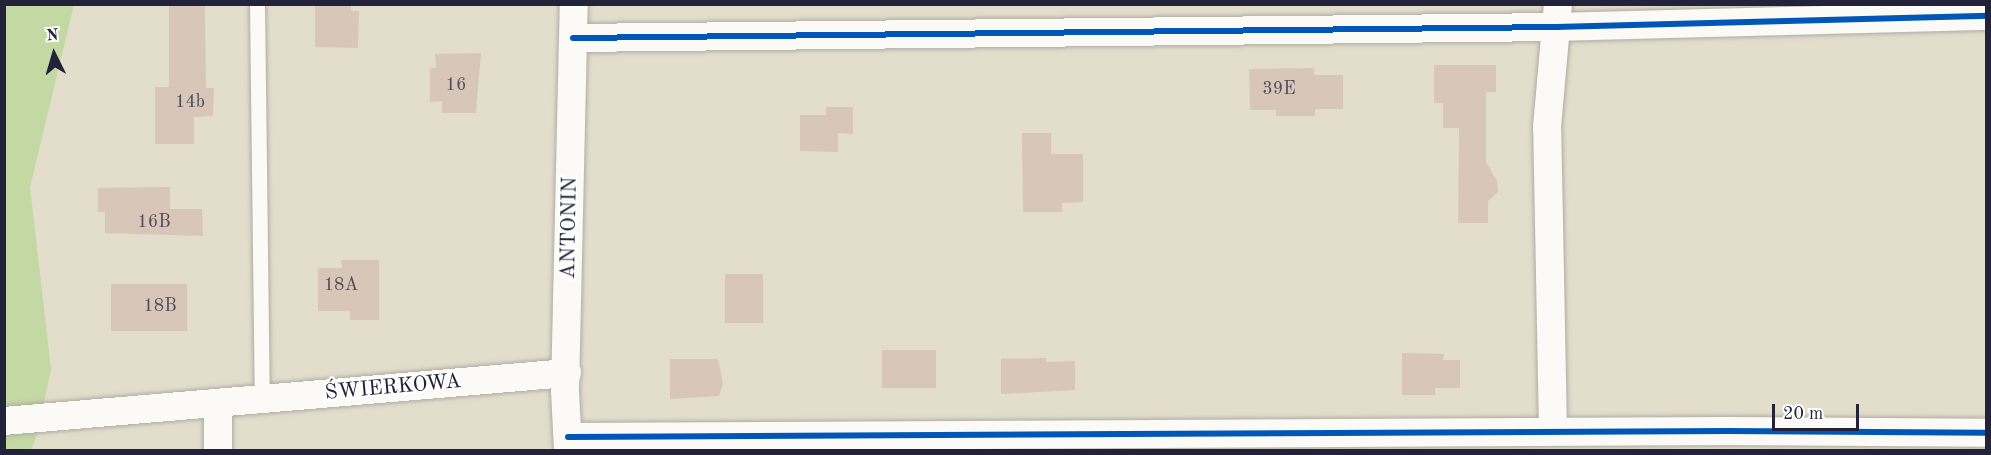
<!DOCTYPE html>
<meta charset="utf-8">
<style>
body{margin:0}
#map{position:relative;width:1991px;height:455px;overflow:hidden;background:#e3decc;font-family:"Old Standard TT",serif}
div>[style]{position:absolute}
.green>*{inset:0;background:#c3d8a2}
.building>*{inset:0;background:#d8c6b8;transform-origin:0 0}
.roads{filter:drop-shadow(0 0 2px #afaca3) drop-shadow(0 0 2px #afaca3)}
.service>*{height:15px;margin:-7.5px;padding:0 7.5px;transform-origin:7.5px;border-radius:7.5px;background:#fbfaf7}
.minor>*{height:28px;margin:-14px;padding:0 14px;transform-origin:14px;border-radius:14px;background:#fbfaf7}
.cycleway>*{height:6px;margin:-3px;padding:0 3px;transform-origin:3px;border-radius:3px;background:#0057b8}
span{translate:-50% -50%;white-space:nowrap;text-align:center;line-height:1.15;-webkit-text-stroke:4.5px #fff;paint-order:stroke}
.number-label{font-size:18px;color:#504b5a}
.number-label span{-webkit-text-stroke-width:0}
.street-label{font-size:21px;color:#22223b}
.frame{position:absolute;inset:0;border:6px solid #22223b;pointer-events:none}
.north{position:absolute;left:24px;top:24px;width:60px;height:60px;-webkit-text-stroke:4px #fff;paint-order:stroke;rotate:355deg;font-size:16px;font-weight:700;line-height:24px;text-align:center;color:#22223b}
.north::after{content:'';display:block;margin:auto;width:21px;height:27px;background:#22223b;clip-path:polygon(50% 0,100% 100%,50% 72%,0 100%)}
.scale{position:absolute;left:1772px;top:404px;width:87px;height:27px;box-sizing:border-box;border:3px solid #22223b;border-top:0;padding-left:8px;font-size:18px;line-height:21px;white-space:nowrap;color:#22223b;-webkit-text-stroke:4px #fff;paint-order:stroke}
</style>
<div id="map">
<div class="green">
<i style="clip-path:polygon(4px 5px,74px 5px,30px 187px,51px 369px,38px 432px,31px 450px,5px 450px)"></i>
</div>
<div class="building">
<i style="clip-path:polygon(169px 4px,205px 4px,206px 88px,214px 88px,213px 116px,194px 117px,194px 144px,155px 144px,155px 87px,169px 87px)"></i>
<i style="clip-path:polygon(315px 4px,351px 4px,351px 11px,359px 11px,358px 48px,315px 47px)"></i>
<i style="clip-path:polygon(481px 53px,476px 113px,442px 113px,442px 101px,430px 102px,430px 68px,436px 68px,435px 54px)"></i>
<i style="clip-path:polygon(1434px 65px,1496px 65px,1496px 92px,1486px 92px,1486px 162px,1497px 181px,1498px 192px,1488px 201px,1488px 223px,1458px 223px,1459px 128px,1443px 128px,1443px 103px,1434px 103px)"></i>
<i style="clip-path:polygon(1314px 68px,1314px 75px,1343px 75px,1343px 109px,1315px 109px,1315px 116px,1276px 116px,1276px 110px,1250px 110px,1249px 69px)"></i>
<i style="clip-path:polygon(826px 107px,853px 107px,853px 134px,838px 133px,838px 152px,800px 151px,800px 115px,826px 115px)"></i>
<i style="clip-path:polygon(1022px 133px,1051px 133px,1051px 154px,1083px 154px,1083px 202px,1062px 203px,1062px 212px,1023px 212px)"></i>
<i style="clip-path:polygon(170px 187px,170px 209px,202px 209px,203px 236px,105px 233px,105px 212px,98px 212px,98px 188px)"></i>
<i style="clip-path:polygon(341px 260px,379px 260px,379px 320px,350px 320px,350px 311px,318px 311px,318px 268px,342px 268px)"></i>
<i style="left:725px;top:274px;width:38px;height:49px"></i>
<i style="left:111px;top:284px;width:76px;height:47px"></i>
<i style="left:882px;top:350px;width:54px;height:38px"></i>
<i style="clip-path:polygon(1402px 353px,1444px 354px,1443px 360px,1460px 360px,1460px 388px,1435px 388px,1435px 395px,1402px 395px)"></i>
<i style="clip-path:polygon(1046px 358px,1046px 362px,1075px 361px,1075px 390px,1001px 394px,1001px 359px)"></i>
<i style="clip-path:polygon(670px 359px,718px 359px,723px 383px,719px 396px,670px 399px)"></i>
</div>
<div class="roads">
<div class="service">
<i style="left:257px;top:4px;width:396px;rotate:89.3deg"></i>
</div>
<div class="minor">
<i style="left:573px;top:38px;width:985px;rotate:-0.64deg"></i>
<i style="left:1558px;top:27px;width:428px;rotate:-1.5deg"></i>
<i style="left:218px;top:403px;width:47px;rotate:90deg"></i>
<i style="left:4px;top:421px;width:565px;rotate:-4.87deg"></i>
<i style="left:1553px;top:431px;width:304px;rotate:-91.1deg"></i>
<i style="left:1547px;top:127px;width:123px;rotate:-84.9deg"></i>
<i style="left:568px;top:437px;width:1160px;rotate:-0.3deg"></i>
<i style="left:1728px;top:431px;width:257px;rotate:0.4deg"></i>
<i style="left:568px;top:450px;width:60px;rotate:-92.9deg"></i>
<i style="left:565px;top:390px;width:386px;rotate:-88.7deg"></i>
</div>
</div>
<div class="cycleway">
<i style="left:573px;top:38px;width:985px;rotate:-0.64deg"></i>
<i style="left:1558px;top:27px;width:428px;rotate:-1.5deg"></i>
<i style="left:568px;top:437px;width:1160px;rotate:-0.3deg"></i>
<i style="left:1728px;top:431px;width:257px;rotate:0.4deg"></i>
</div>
<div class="number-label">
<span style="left:456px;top:85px">16</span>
<span style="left:1279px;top:89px">39E</span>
<span style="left:190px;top:102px">14b</span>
<span style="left:154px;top:222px">16B</span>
<span style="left:341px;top:285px">18A</span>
<span style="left:160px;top:306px">18B</span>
</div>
<div class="street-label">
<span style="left:570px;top:228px;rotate:-89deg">ANTONIN</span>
<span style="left:393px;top:388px;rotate:-5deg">ŚWIERKOWA</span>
</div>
<div class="frame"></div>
<div class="north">N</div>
<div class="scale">20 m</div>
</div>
